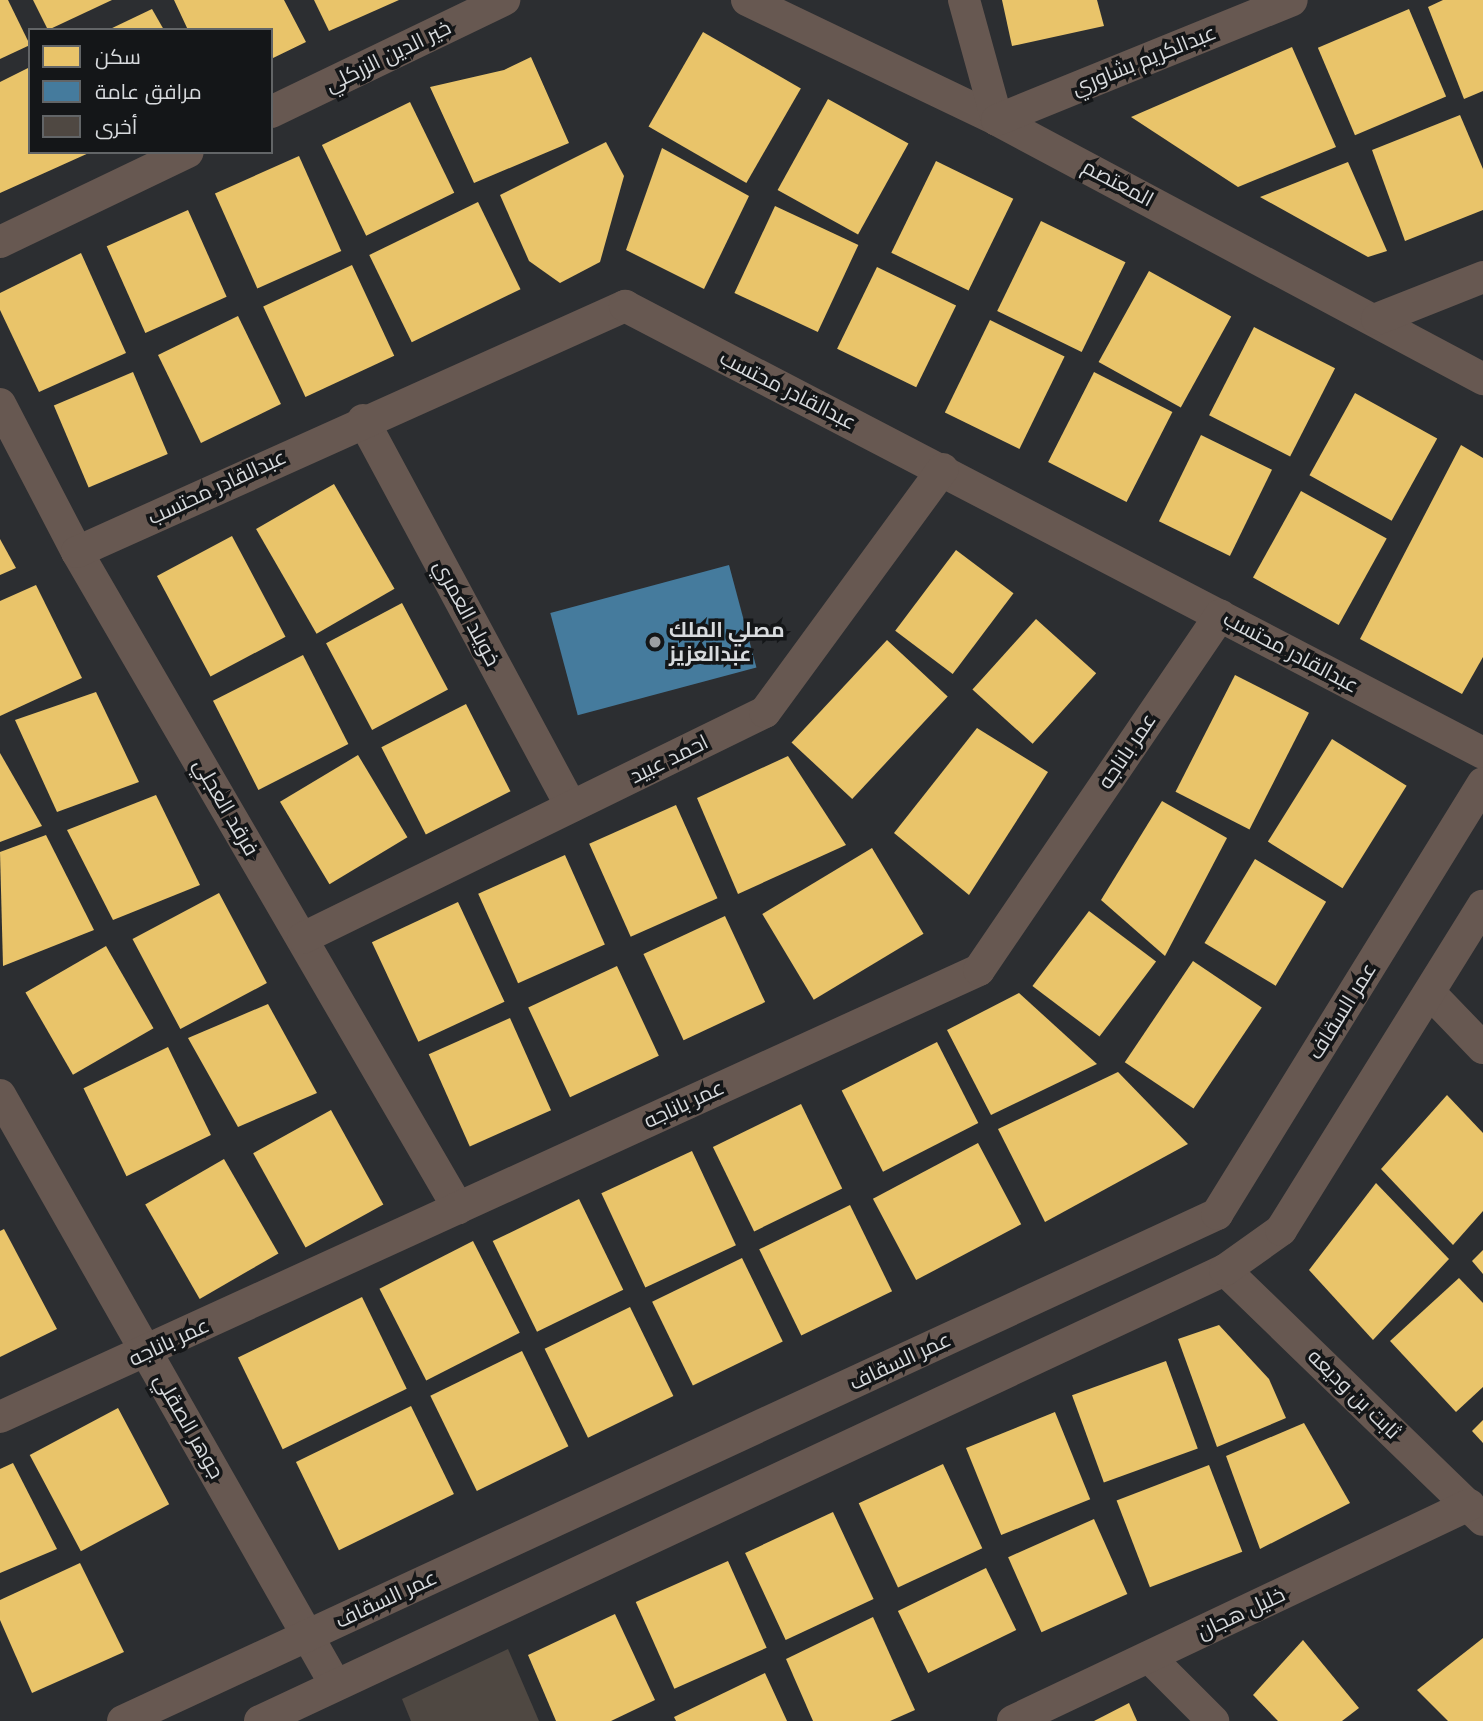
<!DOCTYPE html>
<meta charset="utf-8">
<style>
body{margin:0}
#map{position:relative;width:1483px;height:1721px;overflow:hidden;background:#2c2e31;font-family:"PT Sans",Cairo,sans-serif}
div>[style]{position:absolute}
.homes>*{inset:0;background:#e9c46a;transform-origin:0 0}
.public>*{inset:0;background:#457b9d;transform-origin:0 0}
.building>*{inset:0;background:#4f4842}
.minor>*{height:32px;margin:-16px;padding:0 16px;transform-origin:16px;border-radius:16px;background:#675851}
.dots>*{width:19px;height:19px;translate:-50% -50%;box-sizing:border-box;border:4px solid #141618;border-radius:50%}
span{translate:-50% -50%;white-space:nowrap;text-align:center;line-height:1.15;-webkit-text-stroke:7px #141618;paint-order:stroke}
.street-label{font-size:21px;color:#d8dbde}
.poi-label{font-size:21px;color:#d8dbde;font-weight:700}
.left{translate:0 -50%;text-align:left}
.legend{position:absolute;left:28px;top:28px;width:245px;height:126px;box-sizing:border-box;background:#141618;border:2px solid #626567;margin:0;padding:9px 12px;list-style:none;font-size:21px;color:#d8dbde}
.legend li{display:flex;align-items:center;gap:14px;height:35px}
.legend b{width:35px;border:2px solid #626567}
</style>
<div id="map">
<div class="homes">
<i style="clip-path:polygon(0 0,8px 0,30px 45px,0 59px)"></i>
<i style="clip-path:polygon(33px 0,112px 0,48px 30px)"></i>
<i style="clip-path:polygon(174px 0,284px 0,306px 42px,271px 59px,271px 30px,188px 30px)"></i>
<i style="clip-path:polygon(314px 0,399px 0,329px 31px)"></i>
<i style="clip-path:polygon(1002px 0,1097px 0,1104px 26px,1012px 46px)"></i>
<i style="clip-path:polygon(1443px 0,1483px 0,1483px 91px,1464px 99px,1428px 7px)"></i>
<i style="clip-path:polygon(152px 9px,164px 30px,108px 30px)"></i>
<i style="left:1409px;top:9px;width:95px;height:99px;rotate:67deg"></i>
<i style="left:703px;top:32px;width:113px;height:109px;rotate:30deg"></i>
<i style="clip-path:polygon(1292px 47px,1336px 147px,1238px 187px,1131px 117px)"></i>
<i style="clip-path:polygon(531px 57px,569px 143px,474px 183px,430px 87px,504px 70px)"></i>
<i style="clip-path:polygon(30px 67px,30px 152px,91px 152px,0 193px,0 82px)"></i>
<i style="left:828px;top:99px;width:92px;height:104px;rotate:29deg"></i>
<i style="left:410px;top:102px;width:101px;height:98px;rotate:64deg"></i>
<i style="clip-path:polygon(1460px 115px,1483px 169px,1483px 210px,1405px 241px,1372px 150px)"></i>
<i style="clip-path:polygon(606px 142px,624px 176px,600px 262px,560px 283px,529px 261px,500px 195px)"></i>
<i style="clip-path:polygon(662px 148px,749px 196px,704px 289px,626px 250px)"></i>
<i style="left:299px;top:156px;width:104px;height:92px;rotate:66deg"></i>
<i style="left:936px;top:161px;width:86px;height:102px;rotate:26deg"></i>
<i style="clip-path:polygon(1348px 162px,1387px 251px,1368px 257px,1260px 197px)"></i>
<i style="left:478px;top:202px;width:97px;height:121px;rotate:64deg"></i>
<i style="left:775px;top:206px;width:92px;height:96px;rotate:25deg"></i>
<i style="left:188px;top:210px;width:95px;height:89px;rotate:66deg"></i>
<i style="left:1041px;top:221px;width:94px;height:100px;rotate:26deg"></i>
<i style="clip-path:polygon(81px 253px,126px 353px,39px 392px,0 310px,0 293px)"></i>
<i style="left:352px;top:265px;width:100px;height:98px;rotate:65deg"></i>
<i style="left:877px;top:267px;width:88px;height:91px;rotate:26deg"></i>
<i style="left:1149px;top:271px;width:94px;height:104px;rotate:29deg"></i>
<i style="left:238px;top:316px;width:98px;height:89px;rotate:64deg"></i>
<i style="left:990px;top:320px;width:83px;height:103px;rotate:26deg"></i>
<i style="left:1254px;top:327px;width:91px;height:99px;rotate:27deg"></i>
<i style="left:133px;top:372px;width:89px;height:86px;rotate:67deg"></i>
<i style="left:1094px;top:372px;width:88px;height:101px;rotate:27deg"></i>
<i style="left:1355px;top:393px;width:94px;height:94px;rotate:29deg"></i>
<i style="left:1201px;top:435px;width:79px;height:96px;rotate:26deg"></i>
<i style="clip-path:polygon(1461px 445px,1483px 458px,1483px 657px,1462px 694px,1360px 639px)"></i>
<i style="left:334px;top:484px;width:121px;height:90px;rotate:60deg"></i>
<i style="left:1301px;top:491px;width:98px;height:99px;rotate:29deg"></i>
<i style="left:232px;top:536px;width:114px;height:85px;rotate:62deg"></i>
<i style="clip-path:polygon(0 539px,16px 568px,0 575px)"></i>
<i style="left:956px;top:550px;width:72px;height:101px;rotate:37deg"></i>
<i style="clip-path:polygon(36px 585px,82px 678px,0 716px,0 601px)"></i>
<i style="left:402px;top:603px;width:98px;height:86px;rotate:62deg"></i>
<i style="left:1036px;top:619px;width:81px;height:95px;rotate:42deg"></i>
<i style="left:887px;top:640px;width:83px;height:140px;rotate:43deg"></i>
<i style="left:303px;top:655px;width:100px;height:101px;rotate:63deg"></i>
<i style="left:1235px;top:675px;width:83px;height:131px;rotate:27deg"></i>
<i style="clip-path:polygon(96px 692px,139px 782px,57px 812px,15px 720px)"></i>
<i style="left:466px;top:704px;width:98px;height:95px;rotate:63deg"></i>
<i style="clip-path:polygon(977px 728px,1048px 772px,969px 895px,894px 833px)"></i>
<i style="left:1332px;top:739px;width:88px;height:121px;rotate:32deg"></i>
<i style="clip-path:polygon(0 753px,42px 826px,0 842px)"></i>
<i style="left:358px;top:755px;width:96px;height:91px;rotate:59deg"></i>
<i style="clip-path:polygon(788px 756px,846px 845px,738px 894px,697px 798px)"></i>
<i style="clip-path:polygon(156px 795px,200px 885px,113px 920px,67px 830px)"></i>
<i style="clip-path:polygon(1162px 801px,1227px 838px,1165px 956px,1101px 900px)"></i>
<i style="left:676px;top:805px;width:102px;height:95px;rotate:66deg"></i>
<i style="clip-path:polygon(46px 835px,94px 930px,3px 966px,0 852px)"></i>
<i style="left:872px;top:848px;width:100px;height:128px;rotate:59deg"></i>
<i style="left:565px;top:855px;width:98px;height:95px;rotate:66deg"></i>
<i style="left:1255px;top:859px;width:83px;height:98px;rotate:31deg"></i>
<i style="left:219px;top:893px;width:102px;height:98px;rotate:62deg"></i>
<i style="left:458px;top:902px;width:110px;height:95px;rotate:65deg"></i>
<i style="left:1089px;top:911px;width:84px;height:94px;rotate:37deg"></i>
<i style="left:725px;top:916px;width:95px;height:90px;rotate:65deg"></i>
<i style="left:106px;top:946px;width:95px;height:93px;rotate:60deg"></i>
<i style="left:1193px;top:961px;width:83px;height:122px;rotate:34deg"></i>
<i style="left:617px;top:966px;width:99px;height:98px;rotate:65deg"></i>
<i style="clip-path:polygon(1019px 993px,1097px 1064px,991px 1115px,947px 1030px)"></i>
<i style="clip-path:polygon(268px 1004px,317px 1093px,238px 1127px,188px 1038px)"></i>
<i style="left:510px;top:1018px;width:101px;height:89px;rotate:66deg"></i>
<i style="left:937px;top:1042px;width:91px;height:107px;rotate:63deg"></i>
<i style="left:168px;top:1047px;width:98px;height:94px;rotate:64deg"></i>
<i style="clip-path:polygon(1118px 1072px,1188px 1144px,1045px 1222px,998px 1129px)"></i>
<i style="clip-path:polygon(1447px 1095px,1483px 1133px,1483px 1211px,1453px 1245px,1381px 1169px)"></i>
<i style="left:801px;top:1104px;width:94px;height:98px;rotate:64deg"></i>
<i style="left:331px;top:1110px;width:108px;height:89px;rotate:61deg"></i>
<i style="left:978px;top:1143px;width:92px;height:119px;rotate:62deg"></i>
<i style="left:692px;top:1151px;width:104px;height:100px;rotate:65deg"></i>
<i style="left:224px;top:1159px;width:109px;height:91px;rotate:60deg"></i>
<i style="clip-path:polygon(1376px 1183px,1449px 1259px,1373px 1340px,1309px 1270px)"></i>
<i style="left:579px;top:1199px;width:101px;height:96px;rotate:64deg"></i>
<i style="left:850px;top:1205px;width:96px;height:101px;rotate:64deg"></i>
<i style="clip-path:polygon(4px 1229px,57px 1329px,0 1357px,0 1231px)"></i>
<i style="left:473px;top:1241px;width:103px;height:105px;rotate:63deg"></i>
<i style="clip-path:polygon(1483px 1250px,1483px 1274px,1472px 1261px)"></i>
<i style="left:742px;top:1258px;width:93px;height:100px;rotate:64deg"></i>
<i style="clip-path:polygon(1459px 1278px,1483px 1303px,1483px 1387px,1456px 1412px,1390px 1341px)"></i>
<i style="left:362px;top:1297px;width:102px;height:138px;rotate:64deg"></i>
<i style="left:630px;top:1307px;width:99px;height:95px;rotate:64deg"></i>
<i style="clip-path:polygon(1219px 1325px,1269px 1379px,1286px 1418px,1217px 1447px,1178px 1339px)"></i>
<i style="left:522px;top:1351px;width:106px;height:102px;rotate:64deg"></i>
<i style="left:1166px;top:1361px;width:93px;height:100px;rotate:70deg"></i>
<i style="left:411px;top:1406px;width:98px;height:128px;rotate:64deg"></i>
<i style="left:118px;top:1408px;width:109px;height:100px;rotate:62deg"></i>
<i style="left:1055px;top:1412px;width:94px;height:96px;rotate:68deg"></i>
<i style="clip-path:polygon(1483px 1420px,1483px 1443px,1472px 1431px)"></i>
<i style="clip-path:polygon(1304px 1423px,1350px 1503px,1260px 1549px,1226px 1456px)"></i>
<i style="clip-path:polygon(13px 1463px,57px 1549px,0 1573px,0 1469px)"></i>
<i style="left:943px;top:1464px;width:93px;height:93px;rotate:65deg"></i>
<i style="left:1209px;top:1465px;width:93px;height:99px;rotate:69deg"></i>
<i style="left:833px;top:1512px;width:96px;height:97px;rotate:65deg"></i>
<i style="left:1094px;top:1519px;width:82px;height:94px;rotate:66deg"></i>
<i style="left:728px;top:1561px;width:95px;height:101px;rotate:66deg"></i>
<i style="clip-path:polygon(80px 1563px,124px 1652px,32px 1693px,0 1620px,0 1600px)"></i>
<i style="left:986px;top:1568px;width:69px;height:98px;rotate:64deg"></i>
<i style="clip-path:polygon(615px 1614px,655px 1700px,611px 1721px,556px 1721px,528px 1655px)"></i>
<i style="clip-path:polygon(873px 1617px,915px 1710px,890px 1721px,813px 1721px,786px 1659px)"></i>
<i style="clip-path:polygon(1483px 1638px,1483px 1721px,1448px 1721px,1417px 1690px)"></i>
<i style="clip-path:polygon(1303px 1640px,1359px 1708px,1342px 1721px,1278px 1721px,1253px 1695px)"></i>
<i style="clip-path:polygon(765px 1673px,787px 1721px,676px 1721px,674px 1717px)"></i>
<i style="clip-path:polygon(1129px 1703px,1137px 1721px,1094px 1721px)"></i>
</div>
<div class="public">
<i style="left:729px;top:565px;width:106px;height:185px;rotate:75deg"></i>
</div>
<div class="building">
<i style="clip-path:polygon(508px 1649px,539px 1721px,411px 1721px,402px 1699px)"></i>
</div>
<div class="minor">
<i style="left:747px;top:0;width:277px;rotate:25.6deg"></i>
<i style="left:997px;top:120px;width:551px;rotate:28.05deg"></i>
<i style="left:964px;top:0;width:124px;rotate:74.6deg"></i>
<i style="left:997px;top:120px;width:318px;rotate:-22.1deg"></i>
<i style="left:271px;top:112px;width:259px;rotate:-25.7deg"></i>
<i style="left:0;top:242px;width:208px;rotate:-25.6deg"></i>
<i style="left:1377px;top:319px;width:114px;rotate:-21.6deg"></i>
<i style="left:0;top:404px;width:167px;rotate:62.5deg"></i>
<i style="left:77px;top:552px;width:759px;rotate:59.85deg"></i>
<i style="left:363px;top:420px;width:439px;rotate:61.7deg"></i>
<i style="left:77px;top:552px;width:601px;rotate:-24.18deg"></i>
<i style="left:625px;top:306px;width:967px;rotate:27.52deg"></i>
<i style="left:303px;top:938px;width:514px;rotate:-26.07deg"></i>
<i style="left:765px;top:712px;width:301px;rotate:-53.8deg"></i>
<i style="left:1431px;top:994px;width:75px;rotate:46.1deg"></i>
<i style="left:0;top:1095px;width:678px;rotate:60.37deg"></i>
<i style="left:1225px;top:1270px;width:359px;rotate:44.1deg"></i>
<i style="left:0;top:1417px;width:1076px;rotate:-24.54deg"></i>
<i style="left:979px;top:970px;width:429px;rotate:-55.8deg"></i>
<i style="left:1149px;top:1657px;width:91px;rotate:45deg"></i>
<i style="left:123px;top:1721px;width:1206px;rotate:-24.86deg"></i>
<i style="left:1217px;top:1214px;width:506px;rotate:-58.32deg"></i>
<i style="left:260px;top:1721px;width:1065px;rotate:-25.05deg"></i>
<i style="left:1225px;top:1270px;width:69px;rotate:-35.5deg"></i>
<i style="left:1281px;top:1230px;width:382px;rotate:-58.1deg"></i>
<i style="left:1013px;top:1721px;width:505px;rotate:-25.35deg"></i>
</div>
<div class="dots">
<i style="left:655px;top:642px;background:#9c9ea1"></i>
</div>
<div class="street-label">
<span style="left:388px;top:56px;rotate:-26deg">خير الدين الزركلي</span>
<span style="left:1144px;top:60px;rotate:-22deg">عبدالكريم بشاوري</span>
<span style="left:1118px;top:183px;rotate:28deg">المعتصم</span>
<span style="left:788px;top:390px;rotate:27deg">عبدالقادر محتسب</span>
<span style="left:217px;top:487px;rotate:-25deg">عبدالقادر محتسب</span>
<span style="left:467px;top:613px;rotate:62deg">خويلد العمري</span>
<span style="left:1291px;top:652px;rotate:28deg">عبدالقادر محتسب</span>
<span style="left:1127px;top:751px;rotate:-56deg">عمر باناجه</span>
<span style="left:669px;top:759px;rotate:-26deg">احمد عبيد</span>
<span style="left:226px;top:807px;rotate:60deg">فرقد العجلي</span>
<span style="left:1342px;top:1011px;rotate:-58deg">عمر السقاف</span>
<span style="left:684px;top:1104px;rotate:-25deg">عمر باناجه</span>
<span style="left:169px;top:1342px;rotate:-25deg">عمر باناجه</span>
<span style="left:900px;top:1361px;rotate:-25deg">عمر السقاف</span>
<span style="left:1354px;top:1394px;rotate:44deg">ثابت بن وديعه</span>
<span style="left:189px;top:1426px;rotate:60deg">جوهر الصقلي</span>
<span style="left:386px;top:1599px;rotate:-25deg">عمر السقاف</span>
<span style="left:1241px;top:1613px;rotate:-25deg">خليل هجان</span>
</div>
<div class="poi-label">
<span class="left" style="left:669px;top:642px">مصلي الملك<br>عبدالعزيز</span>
</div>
<ul class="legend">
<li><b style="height:19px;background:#e9c46a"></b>سكن</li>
<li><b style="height:19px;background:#457b9d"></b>مرافق عامة</li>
<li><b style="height:19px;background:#4f4842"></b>أخرى</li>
</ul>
</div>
